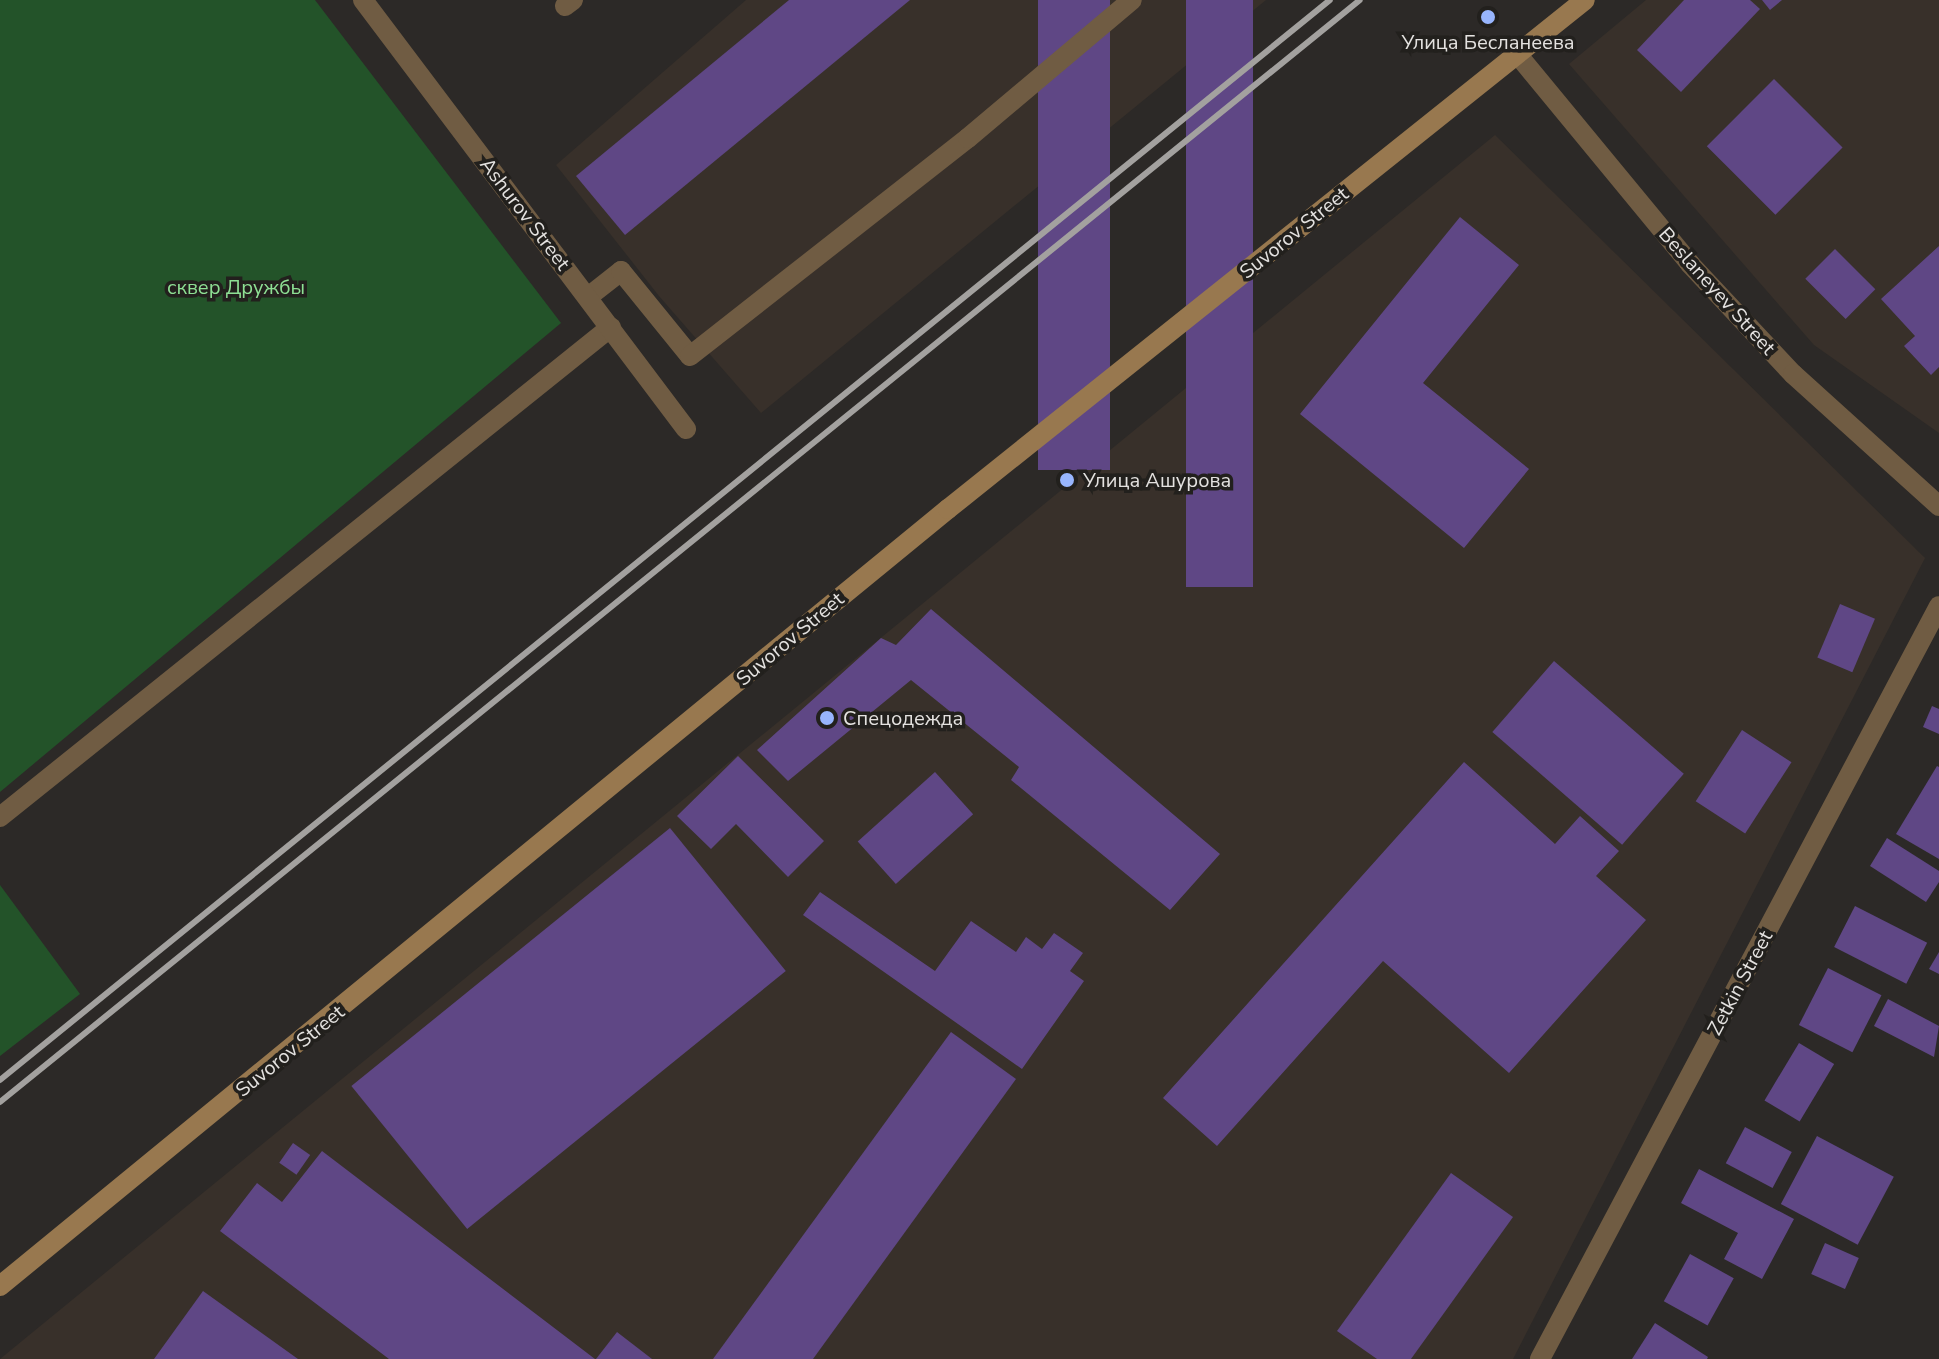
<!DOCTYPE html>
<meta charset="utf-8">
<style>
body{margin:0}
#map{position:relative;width:1939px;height:1359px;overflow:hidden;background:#2c2927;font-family:"Nunito Sans",sans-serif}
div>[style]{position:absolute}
.built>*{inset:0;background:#38302a}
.green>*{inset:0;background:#235329}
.building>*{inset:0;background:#5f4785;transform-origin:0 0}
.service>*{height:20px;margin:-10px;padding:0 10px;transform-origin:10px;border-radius:10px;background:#705c43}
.minor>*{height:20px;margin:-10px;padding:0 10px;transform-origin:10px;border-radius:10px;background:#705c43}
.secondary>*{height:20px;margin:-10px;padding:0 10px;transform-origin:10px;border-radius:10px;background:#98784f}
.rail>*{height:6px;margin:-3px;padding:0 3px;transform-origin:3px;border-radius:3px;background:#a3a19f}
.dots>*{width:22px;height:22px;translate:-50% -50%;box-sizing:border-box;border:4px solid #22201d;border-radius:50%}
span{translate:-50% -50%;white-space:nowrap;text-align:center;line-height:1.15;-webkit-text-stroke:7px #22201d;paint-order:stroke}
.poi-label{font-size:20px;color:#e4e2e0}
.left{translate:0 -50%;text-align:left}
.street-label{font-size:20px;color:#e4e2e0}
.park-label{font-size:20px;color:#8ee094}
</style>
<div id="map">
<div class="built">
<i style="clip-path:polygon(746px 0,1266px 0,761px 413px,659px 296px,556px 165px)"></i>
<i style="clip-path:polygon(1646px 0,1939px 0,1939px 433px,1814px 345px,1569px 64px)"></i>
<i style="clip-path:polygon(1495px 135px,1925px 558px,1513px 1359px,0 1359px)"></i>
</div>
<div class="green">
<i style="clip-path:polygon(0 0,315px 0,561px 323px,0 792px)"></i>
<i style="clip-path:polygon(0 885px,80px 994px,0 1056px)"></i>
</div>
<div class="building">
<i style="clip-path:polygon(789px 0,910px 0,625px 235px,576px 176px)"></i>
<i style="left:1038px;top:0;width:72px;height:470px"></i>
<i style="left:1186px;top:0;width:67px;height:587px"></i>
<i style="clip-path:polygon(1684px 0,1750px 0,1760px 9px,1681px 92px,1637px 50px)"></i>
<i style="clip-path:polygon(1762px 0,1782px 0,1770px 10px)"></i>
<i style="left:1774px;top:79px;width:97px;height:95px;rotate:45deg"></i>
<i style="clip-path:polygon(1460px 217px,1519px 265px,1423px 383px,1529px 469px,1464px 548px,1300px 414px)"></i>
<i style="clip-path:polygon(1939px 246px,1939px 367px,1931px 375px,1904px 346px,1915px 336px,1881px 299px)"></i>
<i style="left:1835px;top:249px;width:57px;height:42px;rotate:45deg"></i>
<i style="left:1840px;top:604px;width:38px;height:58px;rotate:23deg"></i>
<i style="clip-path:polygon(931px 609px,1220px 854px,1170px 910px,1011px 780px,1019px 767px,911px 680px,788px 781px,757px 750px,881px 638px,896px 645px)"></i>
<i style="left:1554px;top:661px;width:172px;height:94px;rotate:41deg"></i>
<i style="clip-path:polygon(1932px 706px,1939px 709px,1939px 734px,1923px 727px)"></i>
<i style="left:1742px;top:730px;width:59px;height:85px;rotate:33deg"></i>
<i style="clip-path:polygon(738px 756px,824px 841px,788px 877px,736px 824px,711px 849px,677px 816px)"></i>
<i style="clip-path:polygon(1464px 762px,1555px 844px,1580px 816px,1619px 851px,1596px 876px,1646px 920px,1509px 1073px,1383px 961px,1217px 1146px,1163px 1098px)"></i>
<i style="clip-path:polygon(1937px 766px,1939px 767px,1939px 859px,1896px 834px)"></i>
<i style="left:935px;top:772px;width:57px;height:104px;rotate:48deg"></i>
<i style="left:670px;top:828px;width:184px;height:410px;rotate:51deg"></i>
<i style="clip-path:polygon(1887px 838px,1939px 871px,1939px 882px,1926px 902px,1870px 866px)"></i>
<i style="clip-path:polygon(820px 892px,935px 971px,971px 921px,1016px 952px,1026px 937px,1042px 949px,1054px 933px,1083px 953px,1070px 971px,1084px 981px,1022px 1069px,803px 915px)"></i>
<i style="left:1855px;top:906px;width:81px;height:46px;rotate:27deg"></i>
<i style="clip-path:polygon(1939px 952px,1939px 974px,1929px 969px)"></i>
<i style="left:1828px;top:968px;width:60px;height:64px;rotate:27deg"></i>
<i style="clip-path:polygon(1888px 999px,1939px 1026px,1934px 1057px,1874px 1026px)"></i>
<i style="clip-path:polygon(951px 1032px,1016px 1079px,813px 1359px,713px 1359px)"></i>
<i style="left:1799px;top:1043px;width:41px;height:67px;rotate:31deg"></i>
<i style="left:1745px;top:1127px;width:53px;height:41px;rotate:28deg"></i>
<i style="left:1817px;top:1136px;width:87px;height:77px;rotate:28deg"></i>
<i style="left:293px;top:1143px;width:21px;height:24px;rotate:35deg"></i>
<i style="clip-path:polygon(322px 1151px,595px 1359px,389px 1359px,220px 1231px,257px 1183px,282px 1202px)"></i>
<i style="clip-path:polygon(1699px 1169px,1794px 1219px,1762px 1279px,1724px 1259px,1738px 1233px,1681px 1203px)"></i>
<i style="clip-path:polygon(1451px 1173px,1513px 1217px,1411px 1359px,1377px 1359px,1337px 1331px)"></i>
<i style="left:1825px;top:1243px;width:37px;height:34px;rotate:24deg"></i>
<i style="left:1690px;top:1254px;width:50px;height:54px;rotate:29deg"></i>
<i style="clip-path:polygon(203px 1291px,298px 1359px,154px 1359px)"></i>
<i style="clip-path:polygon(1655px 1323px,1708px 1357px,1707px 1359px,1632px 1359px)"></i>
<i style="clip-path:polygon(617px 1332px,652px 1359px,596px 1359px)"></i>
</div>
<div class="service">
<i style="left:565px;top:6px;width:10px;rotate:-37deg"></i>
<i style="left:588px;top:297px;width:42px;rotate:-38.2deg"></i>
<i style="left:621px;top:271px;width:109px;rotate:50.9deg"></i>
<i style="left:690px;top:356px;width:353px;rotate:-38.1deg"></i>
<i style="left:968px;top:138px;width:214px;rotate:-40.1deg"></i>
<i style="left:0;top:817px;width:783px;rotate:-38.73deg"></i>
</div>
<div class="minor">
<i style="left:363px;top:0;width:537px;rotate:53.02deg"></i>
<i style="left:1518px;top:55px;width:271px;rotate:50.5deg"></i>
<i style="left:1690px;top:264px;width:151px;rotate:46.9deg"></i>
<i style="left:1793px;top:374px;width:197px;rotate:42.1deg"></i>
<i style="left:1540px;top:1359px;width:852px;rotate:-62.08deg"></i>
</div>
<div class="secondary">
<i style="left:0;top:1286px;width:1226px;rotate:-39.34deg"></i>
<i style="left:948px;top:509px;width:815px;rotate:-38.63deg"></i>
</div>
<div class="rail">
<i style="left:0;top:1080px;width:1713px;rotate:-39.08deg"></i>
<i style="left:0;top:1102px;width:1750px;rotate:-39.02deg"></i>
</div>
<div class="dots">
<i style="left:1488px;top:17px;background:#98b5fd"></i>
<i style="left:1067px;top:480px;background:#98b5fd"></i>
<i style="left:827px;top:718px;background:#98b5fd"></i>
</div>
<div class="poi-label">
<span style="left:1488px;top:42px">Улица Бесланеева</span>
<span class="left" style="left:1083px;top:480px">Улица Ашурова</span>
<span class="left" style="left:843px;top:718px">Спецодежда</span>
</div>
<div class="street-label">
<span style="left:525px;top:214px;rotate:53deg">Ashurov Street</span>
<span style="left:1294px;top:233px;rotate:-39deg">Suvorov Street</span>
<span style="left:1717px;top:291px;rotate:48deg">Beslaneyev Street</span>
<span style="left:790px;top:639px;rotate:-40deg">Suvorov Street</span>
<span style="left:1740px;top:983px;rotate:-62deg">Zetkin Street</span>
<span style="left:290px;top:1051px;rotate:-39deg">Suvorov Street</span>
</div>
<div class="park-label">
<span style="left:236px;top:287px">сквер Дружбы</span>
</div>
</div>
